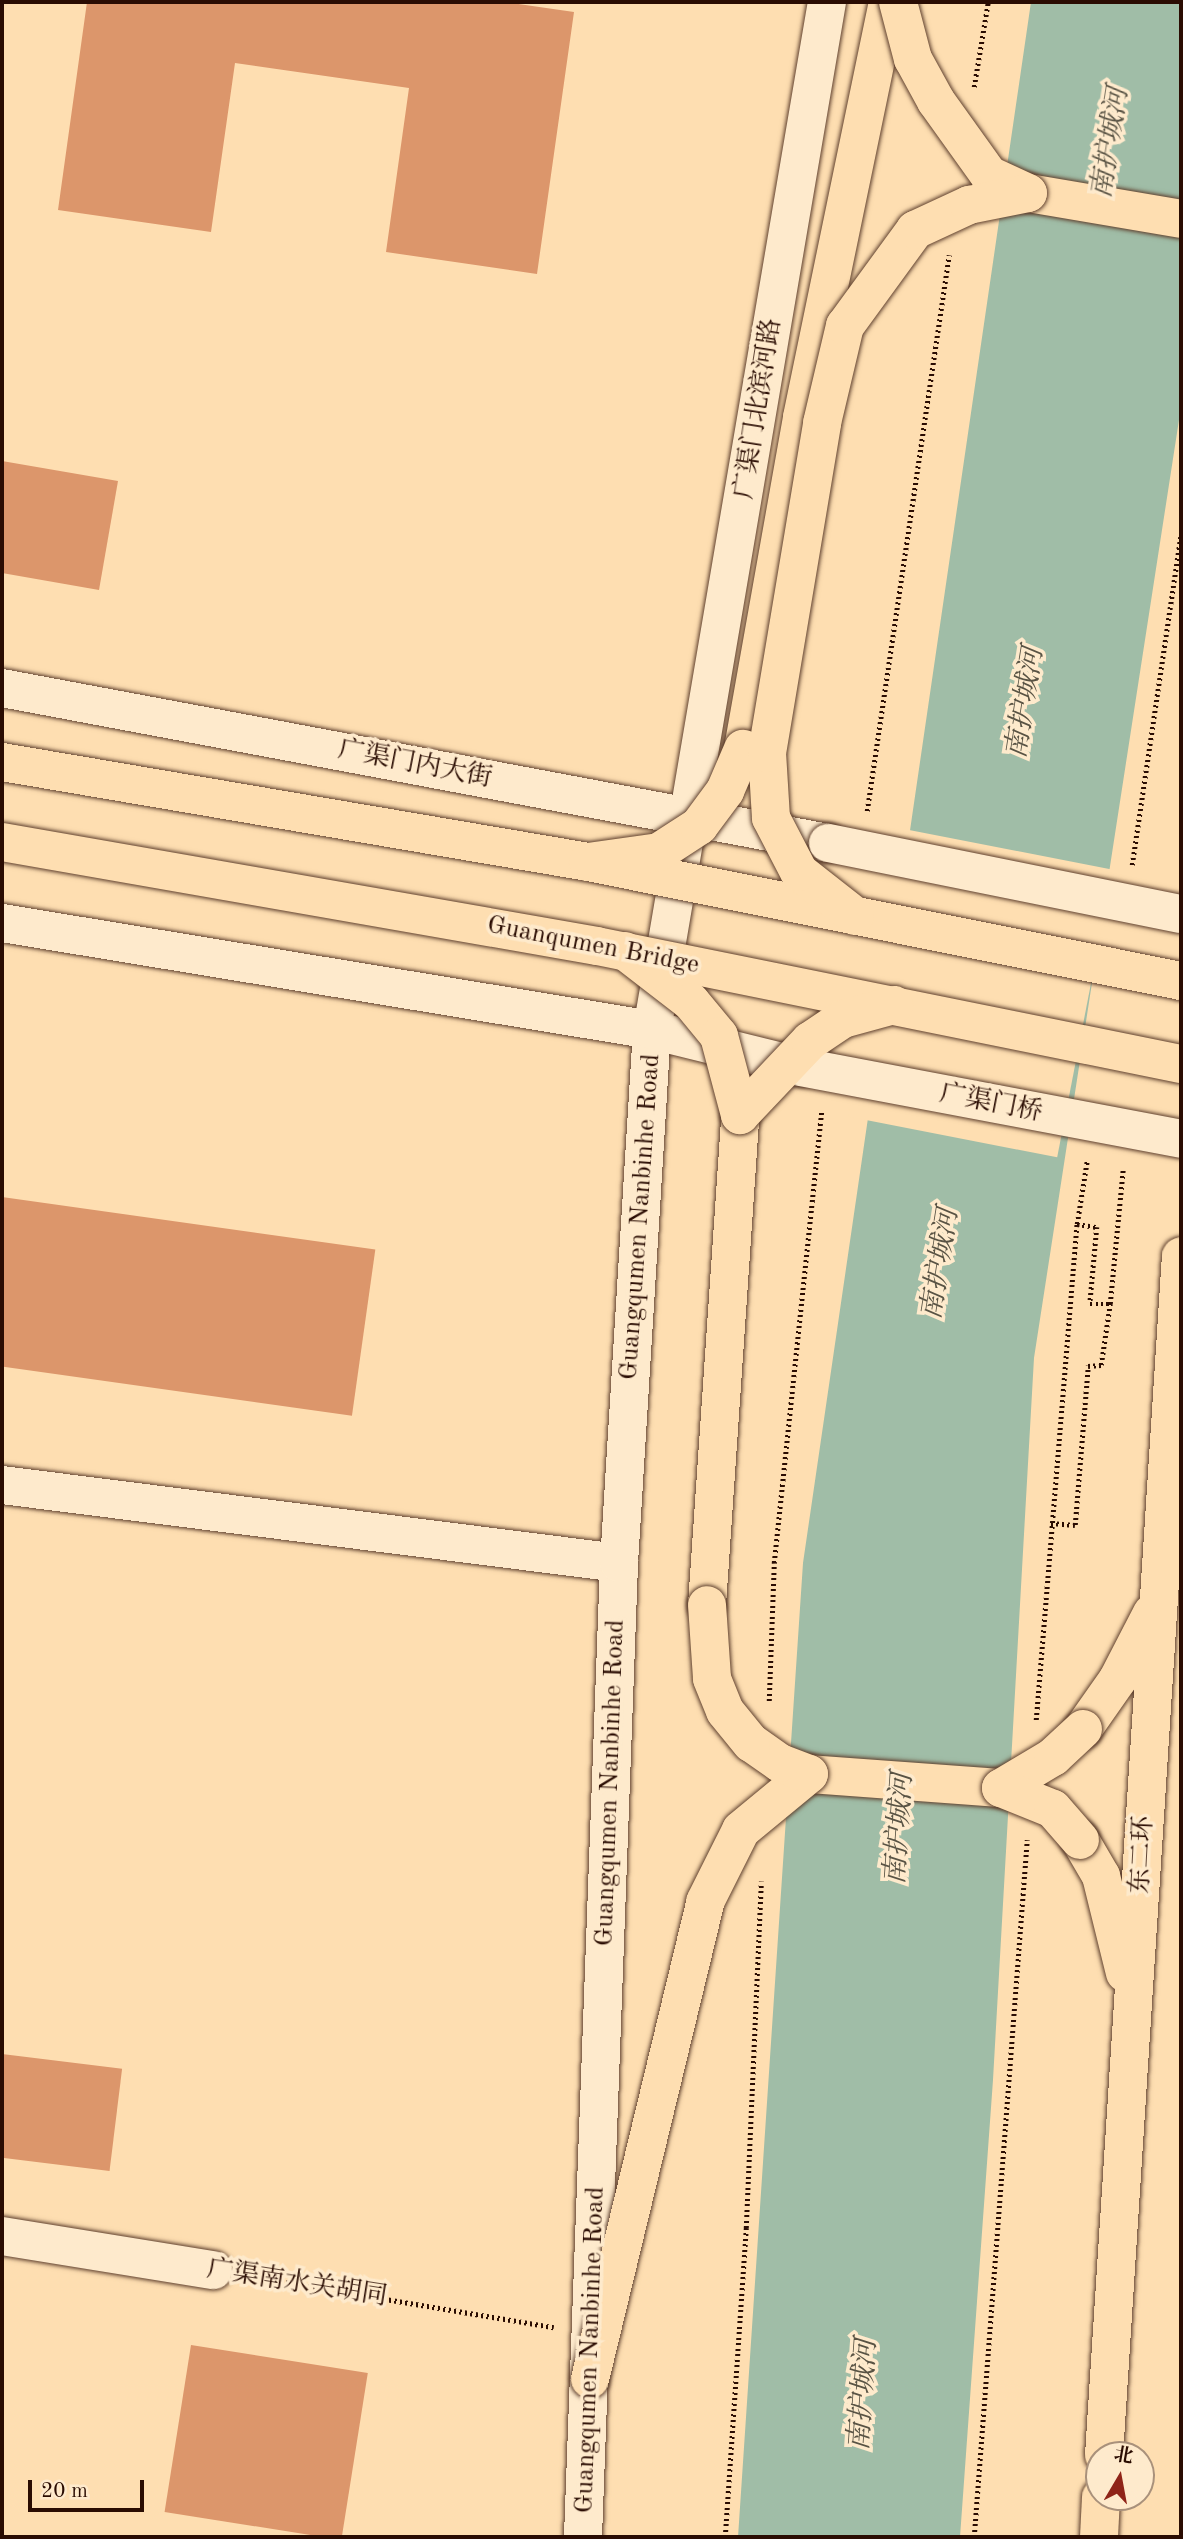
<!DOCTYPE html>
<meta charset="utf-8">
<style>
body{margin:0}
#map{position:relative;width:1183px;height:2539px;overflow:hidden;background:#fedeb1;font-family:"Old Standard TT","Noto Serif SC",serif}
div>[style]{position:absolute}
.water>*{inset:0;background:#a0bda7}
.pier>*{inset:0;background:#fedeb1;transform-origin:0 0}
.building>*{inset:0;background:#dc966b;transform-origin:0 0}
.path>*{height:4.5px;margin-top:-2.25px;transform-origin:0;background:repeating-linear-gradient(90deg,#2a0c02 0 2px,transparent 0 5.5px)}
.roads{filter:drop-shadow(0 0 2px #5f402e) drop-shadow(0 0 2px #5f402e)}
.minor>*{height:38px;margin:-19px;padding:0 19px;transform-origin:19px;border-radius:19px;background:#feeacc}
.highway>*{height:38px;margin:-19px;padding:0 19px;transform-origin:19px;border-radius:19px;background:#fedeb1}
.bridges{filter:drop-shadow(0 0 2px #5f402e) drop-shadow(0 0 2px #5f402e)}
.minor-bridge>*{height:38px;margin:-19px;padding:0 19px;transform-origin:19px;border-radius:19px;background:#feeacc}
.major-bridge>*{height:38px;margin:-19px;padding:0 19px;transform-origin:19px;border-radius:19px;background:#fedeb1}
.highway-bridge>*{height:38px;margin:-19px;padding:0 19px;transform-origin:19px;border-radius:19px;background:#fedeb1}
span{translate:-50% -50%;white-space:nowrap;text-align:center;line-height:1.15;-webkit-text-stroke:7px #feeacc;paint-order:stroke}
.street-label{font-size:26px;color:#2a0c02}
.water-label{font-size:28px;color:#595344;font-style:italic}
.frame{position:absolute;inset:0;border:4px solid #2a0c02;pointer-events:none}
.north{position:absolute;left:1085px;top:2441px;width:70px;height:70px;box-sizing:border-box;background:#feeacc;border:2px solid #a9917b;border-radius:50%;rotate:10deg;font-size:19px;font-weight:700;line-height:28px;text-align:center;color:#2a0c02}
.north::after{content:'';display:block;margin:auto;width:24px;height:32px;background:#8f2418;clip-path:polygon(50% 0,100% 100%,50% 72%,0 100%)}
.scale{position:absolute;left:28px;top:2480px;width:116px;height:32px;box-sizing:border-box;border:4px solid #2a0c02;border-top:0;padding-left:9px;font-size:21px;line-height:24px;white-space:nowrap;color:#2a0c02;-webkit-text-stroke:5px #feeacc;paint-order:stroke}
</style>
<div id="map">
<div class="water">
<i style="clip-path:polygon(1031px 2px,1181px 2px,1181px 407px,1034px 1358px,993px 2080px,960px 2537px,738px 2537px,803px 1563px)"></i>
</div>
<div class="pier">
<i style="left:904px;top:829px;width:213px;height:293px;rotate:11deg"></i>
</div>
<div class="building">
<i style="clip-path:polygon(87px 2px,504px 2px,574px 12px,537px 274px,386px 252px,409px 88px,235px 63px,211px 232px,58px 210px)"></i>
<i style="clip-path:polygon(2px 461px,118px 481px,99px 590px,2px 573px)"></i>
<i style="left:2px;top:1197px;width:377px;height:168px;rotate:8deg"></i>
<i style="left:2px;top:2054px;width:121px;height:103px;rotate:7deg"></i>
<i style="left:191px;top:2345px;width:179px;height:169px;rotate:9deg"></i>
</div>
<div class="path">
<i style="left:974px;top:87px;width:86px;rotate:-80.6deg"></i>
<i style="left:867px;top:811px;width:562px;rotate:-81.61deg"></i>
<i style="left:1132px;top:865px;width:334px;rotate:-81.6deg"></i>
<i style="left:1077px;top:1224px;width:20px;rotate:9deg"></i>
<i style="left:1097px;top:1227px;width:77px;rotate:95.2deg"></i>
<i style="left:1090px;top:1304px;width:20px"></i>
<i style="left:1110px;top:1304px;width:137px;rotate:-84.5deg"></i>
<i style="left:1051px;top:1523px;width:24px;rotate:5deg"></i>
<i style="left:1075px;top:1525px;width:160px;rotate:-85.3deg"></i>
<i style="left:1088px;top:1366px;width:13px;rotate:-4deg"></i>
<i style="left:1101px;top:1365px;width:62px;rotate:-81.6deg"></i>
<i style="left:769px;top:1701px;width:138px;rotate:-87.9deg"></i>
<i style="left:774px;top:1563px;width:456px;rotate:-84deg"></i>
<i style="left:1036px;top:1720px;width:498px;rotate:-85.3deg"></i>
<i style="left:1077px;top:1224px;width:64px;rotate:-81deg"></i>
<i style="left:248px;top:2276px;width:310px;rotate:9.5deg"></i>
<i style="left:725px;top:2537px;width:310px;rotate:-86.1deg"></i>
<i style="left:746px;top:2228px;width:347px;rotate:-87.5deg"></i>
<i style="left:974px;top:2537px;width:699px;rotate:-85.65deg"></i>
</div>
<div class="roads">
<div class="minor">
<i style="left:2px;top:688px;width:840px;rotate:10.63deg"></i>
<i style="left:2px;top:923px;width:659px;rotate:9.35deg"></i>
<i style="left:652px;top:1030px;width:154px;rotate:13.9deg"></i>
<i style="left:2px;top:1485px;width:622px;rotate:7.21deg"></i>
<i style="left:2px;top:2236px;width:214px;rotate:9.2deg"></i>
<i style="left:583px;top:2537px;width:975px;rotate:-87.88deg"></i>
<i style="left:619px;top:1563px;width:534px;rotate:-86.46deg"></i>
<i style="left:652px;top:1030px;width:1043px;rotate:-80.34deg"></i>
</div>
<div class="highway">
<i style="left:1028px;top:193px;width:155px;rotate:9.6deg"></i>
<i style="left:743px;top:749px;width:337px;rotate:-79.9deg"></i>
<i style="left:802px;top:417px;width:424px;rotate:-78.3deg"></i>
<i style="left:707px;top:1605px;width:491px;rotate:-86.1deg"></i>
<i style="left:1083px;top:1729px;width:61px;rotate:-55deg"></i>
<i style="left:1118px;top:1679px;width:74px;rotate:-62.7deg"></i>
<i style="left:809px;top:1774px;width:193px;rotate:4.2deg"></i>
<i style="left:1080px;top:1840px;width:42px;rotate:59.7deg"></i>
<i style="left:1101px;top:1876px;width:100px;rotate:76.1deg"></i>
<i style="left:1104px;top:2455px;width:1201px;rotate:-86.33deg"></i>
<i style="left:1099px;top:2537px;width:40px;rotate:-87.1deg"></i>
</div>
</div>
<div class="bridges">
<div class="minor-bridge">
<i style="left:828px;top:843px;width:360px;rotate:11.4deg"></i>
<i style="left:801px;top:1067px;width:387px;rotate:10.7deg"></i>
</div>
<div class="major-bridge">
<i style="left:2px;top:762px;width:594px;rotate:9.68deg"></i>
<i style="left:588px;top:862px;width:605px;rotate:11.35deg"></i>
<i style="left:2px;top:842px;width:604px;rotate:9.91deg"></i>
<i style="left:597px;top:946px;width:596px;rotate:11.42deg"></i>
</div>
<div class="highway-bridge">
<i style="left:898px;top:2px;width:59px;rotate:75.3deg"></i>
<i style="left:913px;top:59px;width:48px;rotate:61.3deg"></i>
<i style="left:936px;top:101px;width:91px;rotate:54.4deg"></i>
<i style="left:989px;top:175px;width:43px;rotate:24.8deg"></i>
<i style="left:588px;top:862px;width:72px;rotate:-8deg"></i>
<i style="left:659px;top:852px;width:48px;rotate:-33deg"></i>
<i style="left:699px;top:826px;width:44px;rotate:-53.4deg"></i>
<i style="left:725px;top:791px;width:46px;rotate:-66.8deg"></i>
<i style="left:855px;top:916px;width:71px;rotate:-141.8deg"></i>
<i style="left:799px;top:872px;width:61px;rotate:-117.4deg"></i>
<i style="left:771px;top:818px;width:65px;rotate:-93.5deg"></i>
<i style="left:767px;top:753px;width:335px;rotate:-80.5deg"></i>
<i style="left:822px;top:423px;width:100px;rotate:-76.7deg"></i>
<i style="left:845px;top:326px;width:119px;rotate:-53.9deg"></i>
<i style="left:915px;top:230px;width:60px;rotate:-24.8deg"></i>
<i style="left:969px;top:205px;width:60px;rotate:-11.5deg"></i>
<i style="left:625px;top:951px;width:83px;rotate:37.7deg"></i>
<i style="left:691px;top:1002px;width:44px;rotate:50.5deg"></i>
<i style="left:719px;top:1036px;width:82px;rotate:75.1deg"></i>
<i style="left:740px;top:1115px;width:102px;rotate:-46.6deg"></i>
<i style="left:810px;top:1041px;width:40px;rotate:-34deg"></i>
<i style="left:843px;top:1019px;width:53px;rotate:-15.4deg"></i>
<i style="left:1001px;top:1788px;width:61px;rotate:-30.8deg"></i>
<i style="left:1053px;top:1757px;width:41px;rotate:-43deg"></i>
<i style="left:1001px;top:1788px;width:56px;rotate:22deg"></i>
<i style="left:1053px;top:1809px;width:41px;rotate:48.9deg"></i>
<i style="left:590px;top:2379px;width:491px;rotate:-76.4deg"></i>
<i style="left:705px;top:1902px;width:80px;rotate:-63.4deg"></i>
<i style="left:741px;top:1830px;width:88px;rotate:-39.5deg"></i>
<i style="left:809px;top:1774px;width:31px;rotate:-159deg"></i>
<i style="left:780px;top:1763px;width:35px;rotate:-145deg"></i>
<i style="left:751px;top:1743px;width:41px;rotate:-129.1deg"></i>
<i style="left:725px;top:1711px;width:35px;rotate:-112deg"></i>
<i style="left:712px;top:1678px;width:73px;rotate:-93.9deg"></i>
</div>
</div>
<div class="street-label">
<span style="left:759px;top:409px;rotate:-81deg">广渠门北滨河路</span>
<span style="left:415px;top:765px;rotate:11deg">广渠门内大街</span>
<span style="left:593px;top:946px;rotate:11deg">Guanqumen Bridge</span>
<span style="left:991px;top:1104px;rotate:11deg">广渠门桥</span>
<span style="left:641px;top:1217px;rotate:-86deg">Guangqumen Nanbinhe Road</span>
<span style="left:611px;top:1783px;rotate:-88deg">Guangqumen Nanbinhe Road</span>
<span style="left:1143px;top:1855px;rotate:-87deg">东二环</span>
<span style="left:297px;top:2284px;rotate:9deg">广渠南水关胡同</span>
<span style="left:591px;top:2350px;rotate:-88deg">Guangqumen Nanbinhe Road</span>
</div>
<div class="water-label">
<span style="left:1111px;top:143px;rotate:-81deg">南护城河</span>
<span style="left:1026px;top:703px;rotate:-81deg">南护城河</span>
<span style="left:941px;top:1264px;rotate:-81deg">南护城河</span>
<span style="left:900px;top:1829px;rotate:-86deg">南护城河</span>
<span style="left:864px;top:2395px;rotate:-86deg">南护城河</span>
</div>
<div class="frame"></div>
<div class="north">北</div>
<div class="scale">20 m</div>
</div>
